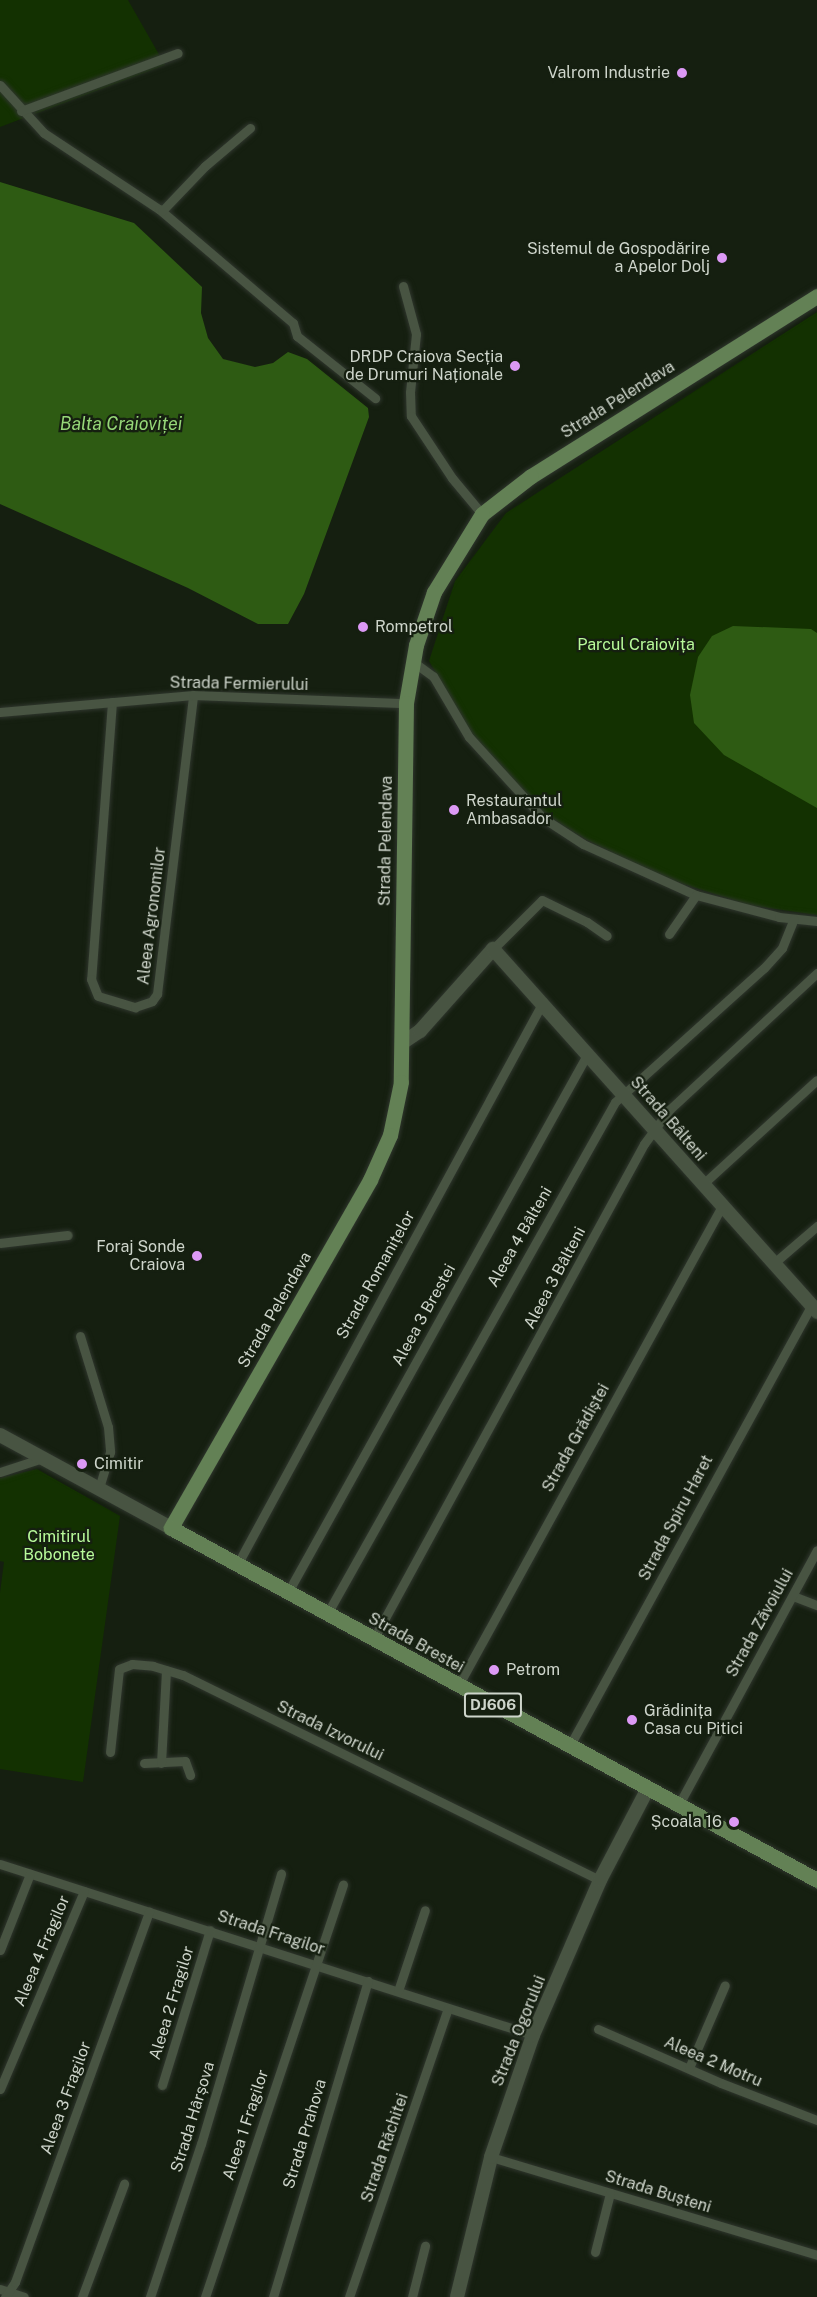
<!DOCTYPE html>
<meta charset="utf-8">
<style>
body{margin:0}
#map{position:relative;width:817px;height:2297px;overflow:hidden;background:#151f10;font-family:"Public Sans",sans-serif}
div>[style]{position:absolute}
.green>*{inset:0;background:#133101}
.water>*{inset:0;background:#2e5b13}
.roads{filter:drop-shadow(0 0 2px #2f362d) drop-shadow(0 0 2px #2f362d)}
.street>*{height:9px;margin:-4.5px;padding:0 4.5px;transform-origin:4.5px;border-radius:4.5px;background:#485442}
.secondary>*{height:14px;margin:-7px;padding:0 7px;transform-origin:7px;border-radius:7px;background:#485442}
.primary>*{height:15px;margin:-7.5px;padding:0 7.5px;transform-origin:7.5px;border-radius:7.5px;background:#638155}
.dots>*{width:16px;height:16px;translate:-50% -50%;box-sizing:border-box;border:3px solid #151f10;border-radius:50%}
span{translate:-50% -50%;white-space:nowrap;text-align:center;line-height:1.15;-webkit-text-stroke:4.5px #151f10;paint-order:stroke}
.shield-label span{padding:2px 4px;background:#151f10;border:2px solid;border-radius:4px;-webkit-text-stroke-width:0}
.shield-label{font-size:15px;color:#ced5cb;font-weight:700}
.poi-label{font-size:16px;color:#ced5cb}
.right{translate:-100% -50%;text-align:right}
.left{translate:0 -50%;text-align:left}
.street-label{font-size:16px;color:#ced5cb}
.park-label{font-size:16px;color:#b8fa9a}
.water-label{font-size:18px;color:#96d778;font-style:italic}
</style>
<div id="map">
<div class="green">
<i style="clip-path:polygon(0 0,128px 0,165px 65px,0 127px)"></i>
<i style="clip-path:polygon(817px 312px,817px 915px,749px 905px,665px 878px,585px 839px,545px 814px,470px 732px,429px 661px,455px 581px,506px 513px)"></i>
<i style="clip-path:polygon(37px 1469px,120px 1516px,83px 1782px,0 1769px,0 1593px,4px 1562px,0 1561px,0 1478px)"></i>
</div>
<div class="water">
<i style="clip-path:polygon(0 182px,134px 223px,202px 287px,201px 313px,208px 338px,223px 359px,255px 367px,273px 363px,288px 352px,307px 359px,368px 408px,369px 417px,304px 594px,288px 624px,258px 624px,188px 588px,0 504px)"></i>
<i style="clip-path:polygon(733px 626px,811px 629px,817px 633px,817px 808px,724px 755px,694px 723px,690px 695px,698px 657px,712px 636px)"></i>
</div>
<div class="roads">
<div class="street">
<i style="left:0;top:85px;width:65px;rotate:47.5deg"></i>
<i style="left:44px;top:133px;width:138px;rotate:33.5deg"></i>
<i style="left:159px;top:209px;width:176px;rotate:40.4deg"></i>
<i style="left:293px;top:323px;width:14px;rotate:73deg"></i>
<i style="left:297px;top:336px;width:100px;rotate:38.5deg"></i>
<i style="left:21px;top:111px;width:167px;rotate:-20.3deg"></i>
<i style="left:162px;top:211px;width:62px;rotate:-46.3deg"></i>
<i style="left:205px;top:166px;width:59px;rotate:-40.2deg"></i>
<i style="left:403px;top:286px;width:50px;rotate:74.8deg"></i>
<i style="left:416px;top:334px;width:58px;rotate:95.9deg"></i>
<i style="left:410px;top:392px;width:24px;rotate:88deg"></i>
<i style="left:411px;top:416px;width:74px;rotate:56.5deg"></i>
<i style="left:452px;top:478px;width:47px;rotate:50.2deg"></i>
<i style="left:412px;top:661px;width:26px;rotate:36deg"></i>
<i style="left:433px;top:676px;width:71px;rotate:59.5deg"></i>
<i style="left:469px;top:737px;width:110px;rotate:47.6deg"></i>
<i style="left:543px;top:818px;width:48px;rotate:33deg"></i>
<i style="left:583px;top:844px;width:124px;rotate:24.3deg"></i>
<i style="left:696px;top:895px;width:86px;rotate:14.8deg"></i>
<i style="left:779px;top:917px;width:38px;rotate:6deg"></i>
<i style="left:112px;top:702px;width:278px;rotate:94.3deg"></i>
<i style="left:91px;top:979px;width:18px;rotate:68deg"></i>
<i style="left:98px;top:996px;width:39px;rotate:17deg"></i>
<i style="left:135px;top:1007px;width:18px;rotate:-19deg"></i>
<i style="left:152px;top:1001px;width:9px;rotate:-54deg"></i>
<i style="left:157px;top:994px;width:301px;rotate:-83.1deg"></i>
<i style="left:0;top:712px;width:194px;rotate:-5deg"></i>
<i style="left:193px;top:695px;width:213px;rotate:2.2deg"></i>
<i style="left:669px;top:934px;width:47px;rotate:-55.3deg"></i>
<i style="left:493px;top:949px;width:69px;rotate:-45deg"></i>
<i style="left:542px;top:900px;width:50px;rotate:26.1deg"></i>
<i style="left:587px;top:922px;width:24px;rotate:35deg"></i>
<i style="left:703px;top:1184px;width:154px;rotate:-42.4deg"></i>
<i style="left:0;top:1243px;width:68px;rotate:-6.7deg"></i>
<i style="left:774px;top:1263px;width:57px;rotate:-40.7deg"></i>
<i style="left:80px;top:1336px;width:95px;rotate:72.9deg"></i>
<i style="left:108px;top:1427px;width:25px;rotate:85deg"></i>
<i style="left:110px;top:1452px;width:39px;rotate:107deg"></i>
<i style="left:0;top:1472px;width:45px;rotate:-18deg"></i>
<i style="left:237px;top:1565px;width:641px;rotate:-61.48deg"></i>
<i style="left:288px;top:1592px;width:617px;rotate:-60.9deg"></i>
<i style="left:793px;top:1596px;width:26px;rotate:21deg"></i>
<i style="left:327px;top:1614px;width:587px;rotate:-60.64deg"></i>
<i style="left:615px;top:1102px;width:200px;rotate:-42deg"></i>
<i style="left:764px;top:968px;width:27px;rotate:-48deg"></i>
<i style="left:782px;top:948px;width:31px;rotate:-68deg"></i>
<i style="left:373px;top:1640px;width:565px;rotate:-61.35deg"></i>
<i style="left:644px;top:1144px;width:42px;rotate:-53.7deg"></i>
<i style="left:669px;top:1110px;width:202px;rotate:-42.8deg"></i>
<i style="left:458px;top:1686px;width:548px;rotate:-61.19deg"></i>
<i style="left:569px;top:1747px;width:503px;rotate:-61.24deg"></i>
<i style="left:110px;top:1752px;width:83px;rotate:-83.8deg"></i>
<i style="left:119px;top:1669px;width:14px;rotate:-21deg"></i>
<i style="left:132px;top:1664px;width:21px;rotate:5deg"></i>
<i style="left:153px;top:1666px;width:31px;rotate:17deg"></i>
<i style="left:183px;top:1675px;width:465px;rotate:26.2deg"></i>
<i style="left:144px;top:1763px;width:41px;rotate:-2.8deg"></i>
<i style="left:185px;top:1761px;width:15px;rotate:70deg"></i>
<i style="left:161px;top:1763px;width:93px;rotate:-86.9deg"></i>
<i style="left:678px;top:1806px;width:291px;rotate:-61.5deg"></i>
<i style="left:0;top:1864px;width:560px;rotate:17.79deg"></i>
<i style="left:0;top:1950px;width:82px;rotate:-68.5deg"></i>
<i style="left:398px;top:1991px;width:85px;rotate:-71.6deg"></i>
<i style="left:598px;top:2029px;width:134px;rotate:23.7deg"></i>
<i style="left:721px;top:2083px;width:103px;rotate:21.1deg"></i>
<i style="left:689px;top:2068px;width:90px;rotate:-66.6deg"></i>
<i style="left:162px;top:2085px;width:162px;rotate:-72.8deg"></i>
<i style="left:0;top:2089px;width:215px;rotate:-67deg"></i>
<i style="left:491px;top:2157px;width:340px;rotate:16.7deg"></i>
<i style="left:595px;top:2252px;width:61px;rotate:-75.7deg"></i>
<i style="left:0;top:2289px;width:25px;rotate:18deg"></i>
<i style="left:5px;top:2297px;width:18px;rotate:-56deg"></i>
<i style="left:15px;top:2282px;width:394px;rotate:-70.1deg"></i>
<i style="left:82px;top:2297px;width:121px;rotate:-69.6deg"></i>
<i style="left:150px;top:2297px;width:161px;rotate:-71.6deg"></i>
<i style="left:201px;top:2144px;width:282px;rotate:-73.5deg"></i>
<i style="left:205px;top:2297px;width:435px;rotate:-71.5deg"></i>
<i style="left:273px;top:2297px;width:330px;rotate:-73.3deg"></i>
<i style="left:349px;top:2297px;width:305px;rotate:-71.1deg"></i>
<i style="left:412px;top:2297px;width:53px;rotate:-75.7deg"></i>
</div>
<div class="secondary">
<i style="left:402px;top:1043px;width:22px;rotate:-34deg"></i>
<i style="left:420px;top:1031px;width:110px;rotate:-48.3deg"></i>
<i style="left:493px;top:949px;width:487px;rotate:48.2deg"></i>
<i style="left:0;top:1435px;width:195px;rotate:28.5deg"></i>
<i style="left:457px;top:2297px;width:144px;rotate:-76.3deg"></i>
<i style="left:491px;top:2157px;width:129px;rotate:-71deg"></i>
<i style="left:533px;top:2035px;width:169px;rotate:-66.6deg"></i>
<i style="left:600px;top:1880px;width:102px;rotate:-62.4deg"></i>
</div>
<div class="primary">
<i style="left:817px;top:296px;width:338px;rotate:147.8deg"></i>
<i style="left:531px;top:476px;width:62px;rotate:142.2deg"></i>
<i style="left:482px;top:514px;width:92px;rotate:121.6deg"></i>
<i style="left:434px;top:592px;width:56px;rotate:108.8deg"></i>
<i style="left:416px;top:645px;width:59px;rotate:99.8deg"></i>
<i style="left:406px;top:703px;width:379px;rotate:90.8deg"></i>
<i style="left:401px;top:1082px;width:54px;rotate:101.7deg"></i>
<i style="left:390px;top:1135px;width:49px;rotate:114deg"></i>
<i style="left:370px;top:1180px;width:401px;rotate:119.8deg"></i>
<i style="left:171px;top:1528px;width:736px;rotate:28.59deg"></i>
</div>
</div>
<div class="dots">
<i style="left:682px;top:73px;background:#dc99f5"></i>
<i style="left:722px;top:258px;background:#dc99f5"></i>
<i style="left:515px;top:366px;background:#dc99f5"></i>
<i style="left:363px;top:627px;background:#dc99f5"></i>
<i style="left:454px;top:810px;background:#dc99f5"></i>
<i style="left:197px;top:1256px;background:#dc99f5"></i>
<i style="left:82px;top:1464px;background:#dc99f5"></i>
<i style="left:494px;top:1670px;background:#dc99f5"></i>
<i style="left:632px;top:1720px;background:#dc99f5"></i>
<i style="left:734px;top:1822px;background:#dc99f5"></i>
</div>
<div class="shield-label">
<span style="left:493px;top:1705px">DJ606</span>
</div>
<div class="poi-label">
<span class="right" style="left:670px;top:73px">Valrom Industrie</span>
<span class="right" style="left:710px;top:258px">Sistemul de Gospodărire<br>a Apelor Dolj</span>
<span class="right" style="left:503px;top:366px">DRDP Craiova Secția<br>de Drumuri Naționale</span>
<span class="left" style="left:375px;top:627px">Rompetrol</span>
<span class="left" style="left:466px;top:810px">Restaurantul<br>Ambasador</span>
<span class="right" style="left:185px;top:1256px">Foraj Sonde<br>Craiova</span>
<span class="left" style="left:94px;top:1464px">Cimitir</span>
<span class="left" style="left:506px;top:1670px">Petrom</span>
<span class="left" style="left:644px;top:1720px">Grădinița<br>Casa cu Pitici</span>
<span class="right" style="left:722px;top:1822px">Școala 16</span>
</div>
<div class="street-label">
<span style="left:618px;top:400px;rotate:-32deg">Strada Pelendava</span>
<span style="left:239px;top:684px;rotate:1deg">Strada Fermierului</span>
<span style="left:386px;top:841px;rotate:-89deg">Strada Pelendava</span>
<span style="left:152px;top:916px;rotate:-83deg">Aleea Agronomilor</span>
<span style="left:668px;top:1119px;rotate:49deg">Strada Bâlteni</span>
<span style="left:520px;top:1237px;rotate:-60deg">Aleea 4 Bâlteni</span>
<span style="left:376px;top:1275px;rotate:-61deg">Strada Romanițelor</span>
<span style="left:555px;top:1278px;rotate:-62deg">Aleea 3 Bâlteni</span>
<span style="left:275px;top:1310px;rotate:-60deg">Strada Pelendava</span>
<span style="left:424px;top:1315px;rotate:-61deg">Aleea 3 Brestei</span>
<span style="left:576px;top:1438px;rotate:-61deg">Strada Grădiștei</span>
<span style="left:676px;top:1518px;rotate:-62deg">Strada Spiru Haret</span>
<span style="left:760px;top:1623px;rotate:-61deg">Strada Zăvoiului</span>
<span style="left:416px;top:1643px;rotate:29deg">Strada Brestei</span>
<span style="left:330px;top:1731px;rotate:26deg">Strada Izvorului</span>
<span style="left:271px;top:1933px;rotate:18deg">Strada Fragilor</span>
<span style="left:42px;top:1951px;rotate:-67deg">Aleea 4 Fragilor</span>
<span style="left:172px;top:2003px;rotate:-73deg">Aleea 2 Fragilor</span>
<span style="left:519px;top:2031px;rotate:-68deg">Strada Ogorului</span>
<span style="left:713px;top:2062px;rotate:23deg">Aleea 2 Motru</span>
<span style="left:66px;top:2098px;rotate:-70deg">Aleea 3 Fragilor</span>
<span style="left:193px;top:2117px;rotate:-73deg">Strada Hârșova</span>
<span style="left:246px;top:2125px;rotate:-72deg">Aleea 1 Fragilor</span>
<span style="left:305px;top:2134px;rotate:-73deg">Strada Prahova</span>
<span style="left:385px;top:2148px;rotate:-71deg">Strada Răchitei</span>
<span style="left:658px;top:2192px;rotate:17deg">Strada Bușteni</span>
</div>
<div class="park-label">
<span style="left:636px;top:645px">Parcul Craiovița</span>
<span style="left:59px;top:1546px">Cimitirul<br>Bobonete</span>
</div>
<div class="water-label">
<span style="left:121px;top:424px">Balta Craioviței</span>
</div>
</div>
